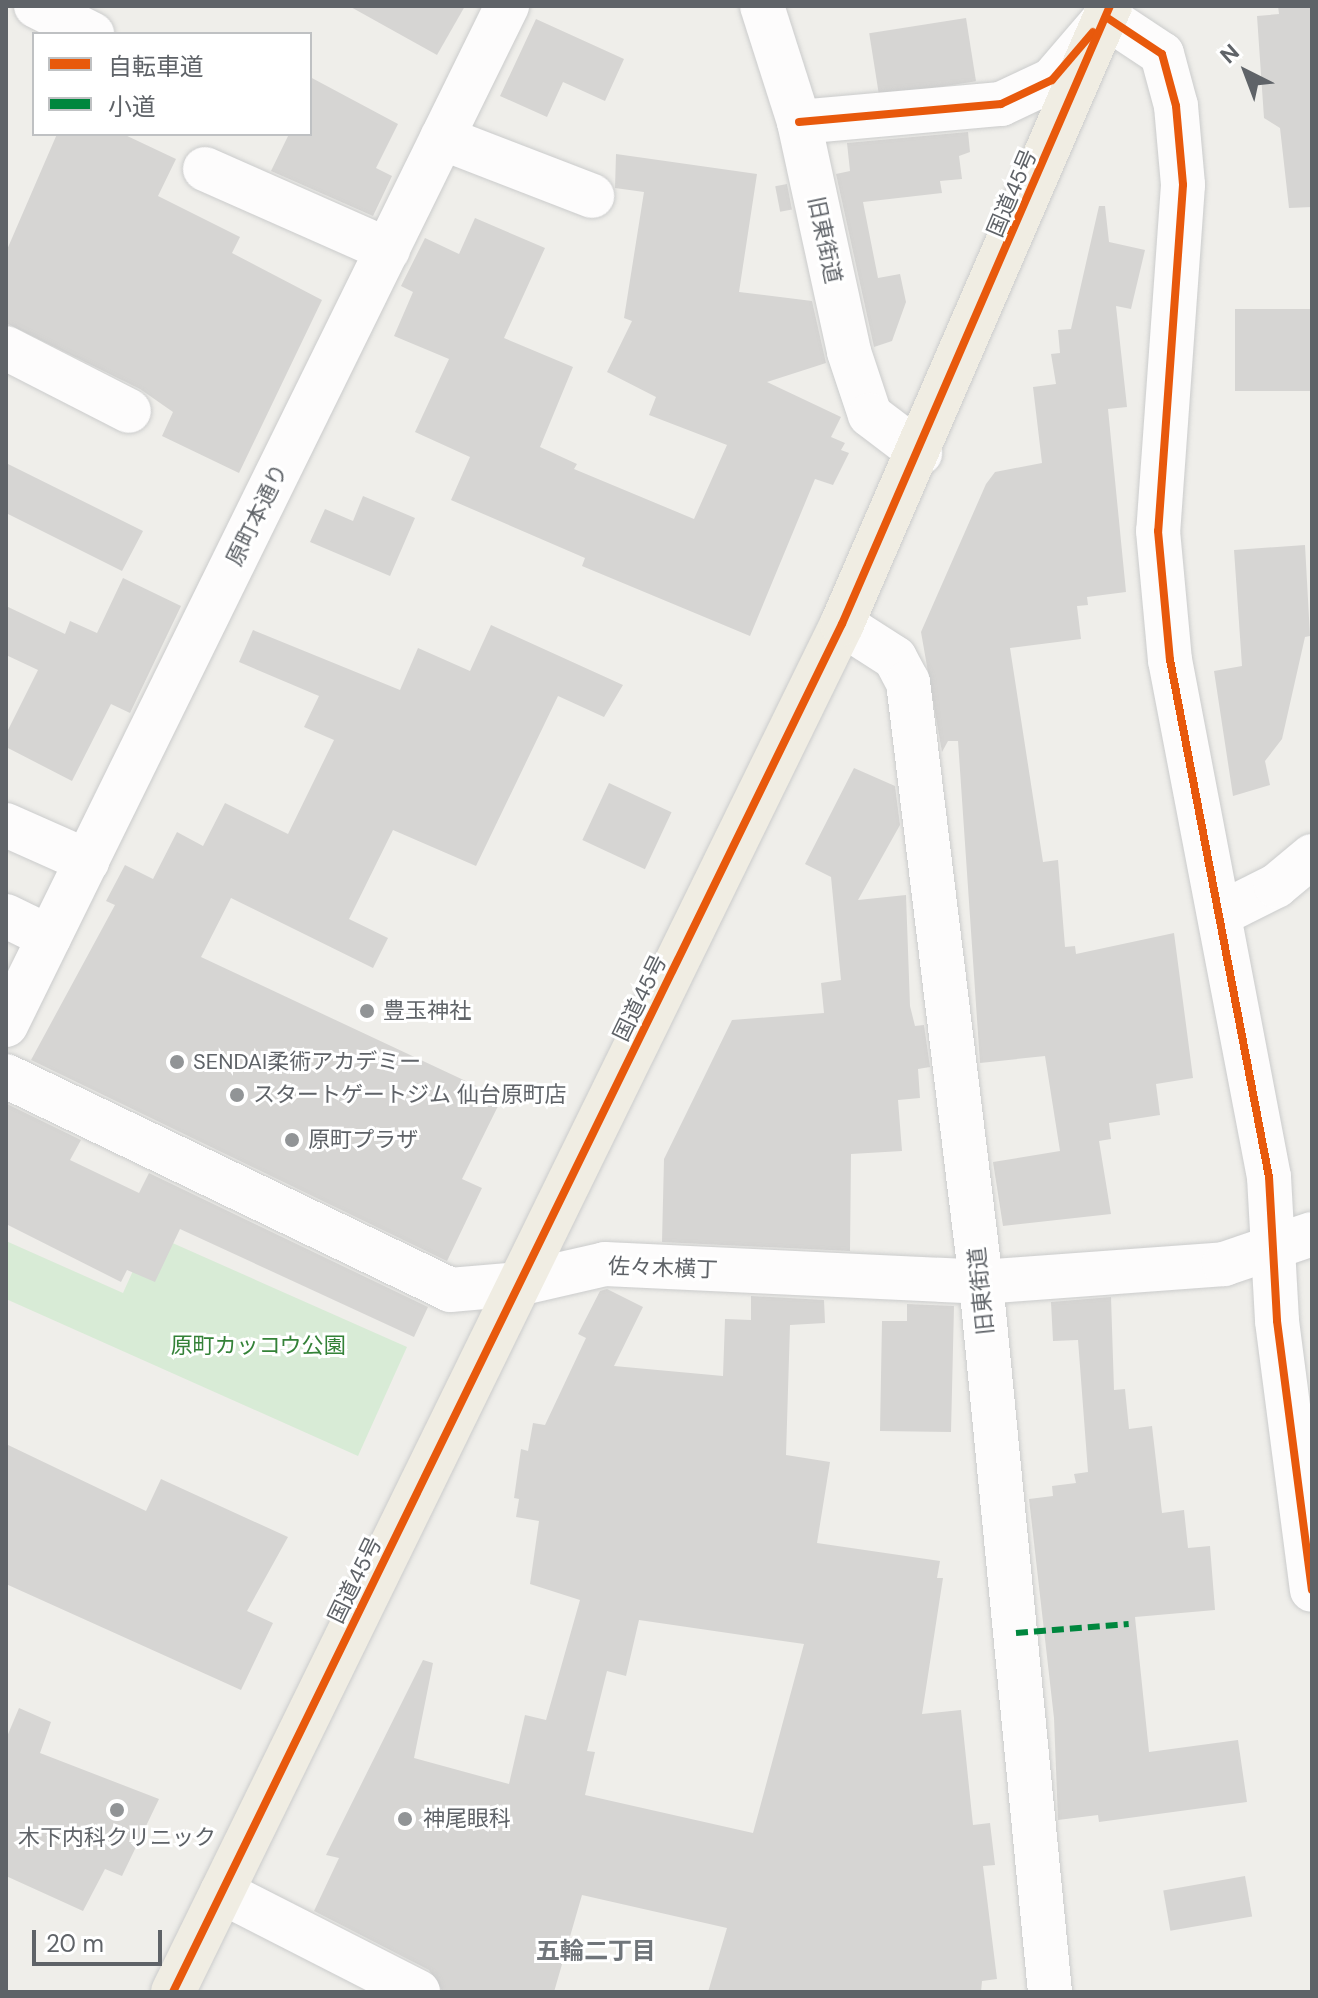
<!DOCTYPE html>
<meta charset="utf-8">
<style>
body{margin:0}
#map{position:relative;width:1318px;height:1998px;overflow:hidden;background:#efeeea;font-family:"DM Sans","Noto Sans JP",sans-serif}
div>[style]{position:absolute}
.green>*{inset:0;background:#d8ebd6}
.building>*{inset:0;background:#d6d5d3;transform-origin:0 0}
.roads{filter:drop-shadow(0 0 2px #cbcccc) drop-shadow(0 0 2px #cbcccc)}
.minor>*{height:44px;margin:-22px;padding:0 22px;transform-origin:22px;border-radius:22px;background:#fdfcfc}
.highway>*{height:44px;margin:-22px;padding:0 22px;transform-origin:22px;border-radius:22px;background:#f0ede3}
.quiet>*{height:6px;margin-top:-3px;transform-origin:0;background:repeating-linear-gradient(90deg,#00873e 0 12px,transparent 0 18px)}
.cycleway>*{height:8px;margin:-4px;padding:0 4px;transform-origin:4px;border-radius:4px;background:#e8590c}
.dots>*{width:22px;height:22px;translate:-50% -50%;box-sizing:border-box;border:4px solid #fff;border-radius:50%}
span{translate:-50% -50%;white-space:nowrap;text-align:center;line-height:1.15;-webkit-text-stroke:6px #fff;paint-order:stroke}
.street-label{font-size:22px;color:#5f6368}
.poi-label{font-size:22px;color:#5f6368}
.left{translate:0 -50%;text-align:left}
.park-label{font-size:22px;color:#348238}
.neighbourhood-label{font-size:24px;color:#70757a;font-weight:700}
.frame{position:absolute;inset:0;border:8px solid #5f6368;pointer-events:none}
.legend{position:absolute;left:32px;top:32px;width:280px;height:104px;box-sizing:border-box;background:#fff;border:2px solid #bfc1c3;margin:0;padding:10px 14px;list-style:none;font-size:24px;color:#5f6368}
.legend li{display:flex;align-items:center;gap:16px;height:40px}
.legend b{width:40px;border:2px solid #bfc1c3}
.north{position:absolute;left:1206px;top:32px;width:80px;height:80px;-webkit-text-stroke:6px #fff;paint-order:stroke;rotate:318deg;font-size:22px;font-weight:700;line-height:32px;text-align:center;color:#5f6368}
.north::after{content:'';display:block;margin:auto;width:28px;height:36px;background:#5f6368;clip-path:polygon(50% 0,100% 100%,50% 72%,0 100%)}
.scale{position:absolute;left:32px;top:1930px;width:130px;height:36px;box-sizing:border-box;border:4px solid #5f6368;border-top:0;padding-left:10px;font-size:24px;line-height:28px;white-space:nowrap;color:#5f6368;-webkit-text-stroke:6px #fff;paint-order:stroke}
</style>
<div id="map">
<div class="green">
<i style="clip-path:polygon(150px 1233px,407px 1347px,358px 1456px,6px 1299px,6px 1241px,123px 1293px)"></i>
</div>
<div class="building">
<i style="clip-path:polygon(349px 6px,465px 6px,437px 55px)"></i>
<i style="clip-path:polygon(1278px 6px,1312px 6px,1312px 207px,1289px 208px,1280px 128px,1264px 118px,1257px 16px,1279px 14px)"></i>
<i style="left:966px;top:18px;width:64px;height:98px;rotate:81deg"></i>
<i style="clip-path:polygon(536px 19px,624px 59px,605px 101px,563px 82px,547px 117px,500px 96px)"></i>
<i style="clip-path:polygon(310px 77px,398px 124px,376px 168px,392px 176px,373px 216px,271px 171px,289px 134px,310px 134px)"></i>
<i style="clip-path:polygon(968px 132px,970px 152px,959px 156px,962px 179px,940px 181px,942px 193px,863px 202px,878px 278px,900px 274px,906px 302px,892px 341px,874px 347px,836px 174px,850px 171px,847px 143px)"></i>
<i style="clip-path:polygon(57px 134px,123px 134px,176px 159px,158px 196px,240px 237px,232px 253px,322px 300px,239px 473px,162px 436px,173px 412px,140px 389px,6px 323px,6px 252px)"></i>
<i style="clip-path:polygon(616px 154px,757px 174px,739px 292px,812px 301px,826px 363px,767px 382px,841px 417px,831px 437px,845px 443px,841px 450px,849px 453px,833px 485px,815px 479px,750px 636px,582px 566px,585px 558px,451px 500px,470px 457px,415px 432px,449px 359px,394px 336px,413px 292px,401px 286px,425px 238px,459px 254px,475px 218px,545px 248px,504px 338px,573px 367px,540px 447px,577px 464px,574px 469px,694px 519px,727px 445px,649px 415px,656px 397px,607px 372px,632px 321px,624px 318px,644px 192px,615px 188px)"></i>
<i style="left:787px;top:184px;width:26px;height:12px;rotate:79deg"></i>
<i style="clip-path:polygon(1099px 206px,1105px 206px,1109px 242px,1145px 250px,1131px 309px,1116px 306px,1127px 407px,1108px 409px,1126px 592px,1087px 597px,1088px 605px,1077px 606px,1081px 639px,1010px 648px,1043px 862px,1058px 860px,1065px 947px,1075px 946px,1076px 954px,1174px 933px,1193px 1078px,1156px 1084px,1160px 1115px,1109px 1123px,1111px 1139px,1099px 1141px,1111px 1214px,1003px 1226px,993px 1162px,1060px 1151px,1045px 1056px,980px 1063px,958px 741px,948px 741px,942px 752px,921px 632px,986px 484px,995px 472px,1042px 463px,1033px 387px,1056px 384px,1051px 354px,1060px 353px,1058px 330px,1071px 329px)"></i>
<i style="left:1312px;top:309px;width:82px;height:77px;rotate:90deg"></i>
<i style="clip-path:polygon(6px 463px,143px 531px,122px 571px,6px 513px)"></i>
<i style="clip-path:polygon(363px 496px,415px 518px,390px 576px,310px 542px,325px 509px,353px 521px)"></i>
<i style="clip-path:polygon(1305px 545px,1310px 636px,1305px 637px,1282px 739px,1265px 761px,1270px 785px,1233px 796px,1214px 671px,1242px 666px,1234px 550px)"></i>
<i style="clip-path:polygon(123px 578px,181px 606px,130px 713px,111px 704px,72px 781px,6px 747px,6px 734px,38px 670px,6px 655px,6px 606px,65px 634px,70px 621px,97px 633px)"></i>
<i style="clip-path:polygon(491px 625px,623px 685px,604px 717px,558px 696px,476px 866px,393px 830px,349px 919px,388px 938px,373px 968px,231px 898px,201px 957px,502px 1098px,462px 1179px,482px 1188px,447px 1261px,31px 1060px,115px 905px,106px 901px,125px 865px,153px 879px,177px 832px,203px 846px,225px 803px,288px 834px,334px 740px,304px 727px,319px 696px,239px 662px,253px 630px,400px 690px,418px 648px,470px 671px)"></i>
<i style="clip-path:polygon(854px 768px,895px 786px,900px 825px,858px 900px,906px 895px,910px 1006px,915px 1026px,924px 1025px,930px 1067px,918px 1069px,920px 1098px,898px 1100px,902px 1151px,851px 1154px,850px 1251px,662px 1242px,664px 1159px,732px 1020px,824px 1013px,821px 983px,841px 980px,831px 877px,805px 864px)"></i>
<i style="left:609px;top:783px;width:69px;height:63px;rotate:25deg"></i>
<i style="clip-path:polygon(7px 1104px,81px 1140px,70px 1160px,139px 1193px,149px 1173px,428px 1307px,414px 1337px,180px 1229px,155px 1282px,127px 1270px,121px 1282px,6px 1224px)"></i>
<i style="clip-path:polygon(evenodd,607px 1289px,643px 1307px,614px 1366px,723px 1376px,725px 1319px,751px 1320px,751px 1296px,824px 1300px,825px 1323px,790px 1325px,786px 1455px,830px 1462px,817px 1543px,940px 1561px,937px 1578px,943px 1578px,922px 1714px,961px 1710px,973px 1825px,990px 1823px,995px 1865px,983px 1866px,997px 1979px,982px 1981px,981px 1992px,708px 1992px,727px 1928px,582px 1895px,554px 1992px,443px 1992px,429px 1970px,314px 1911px,339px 1858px,326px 1855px,423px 1660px,433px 1663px,414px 1758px,509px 1784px,525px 1715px,546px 1720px,580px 1600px,530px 1584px,539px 1521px,516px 1517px,519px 1499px,514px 1498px,521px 1449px,528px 1451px,533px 1423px,545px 1425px,586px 1338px,578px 1334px,600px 1291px,607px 1289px,639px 1620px,804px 1644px,753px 1833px,585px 1795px,595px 1752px,587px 1751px,607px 1671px,626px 1676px,639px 1620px)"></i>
<i style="clip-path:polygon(1111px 1297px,1114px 1390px,1125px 1389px,1129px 1429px,1152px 1426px,1162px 1513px,1184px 1510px,1188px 1548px,1210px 1546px,1215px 1610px,1135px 1617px,1149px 1752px,1238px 1740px,1247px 1802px,1099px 1822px,1098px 1815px,1058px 1820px,1054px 1718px,1029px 1499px,1053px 1496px,1052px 1486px,1076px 1483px,1074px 1474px,1088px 1472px,1078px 1340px,1053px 1341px,1051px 1302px)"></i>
<i style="clip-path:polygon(907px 1304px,954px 1306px,951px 1432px,880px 1431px,882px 1321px,907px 1321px)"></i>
<i style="clip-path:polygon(6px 1444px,146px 1511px,161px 1479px,288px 1537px,247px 1611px,273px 1623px,241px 1690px,6px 1584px)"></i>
<i style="clip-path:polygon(19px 1708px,51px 1722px,40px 1753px,159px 1799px,122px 1876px,105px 1869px,83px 1911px,6px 1876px,6px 1739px)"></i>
<i style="left:1245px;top:1876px;width:41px;height:83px;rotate:80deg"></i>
</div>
<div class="roads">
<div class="minor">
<i style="left:36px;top:6px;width:63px;rotate:26.6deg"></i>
<i style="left:762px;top:6px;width:122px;rotate:72.3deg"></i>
<i style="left:799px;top:122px;width:235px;rotate:77.7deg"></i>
<i style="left:849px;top:352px;width:66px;rotate:71.6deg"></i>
<i style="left:870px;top:415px;width:63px;rotate:37.2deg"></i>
<i style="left:799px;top:122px;width:203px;rotate:-5.1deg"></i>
<i style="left:1001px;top:104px;width:56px;rotate:-25.2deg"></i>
<i style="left:1052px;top:80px;width:83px;rotate:-49.4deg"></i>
<i style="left:1106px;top:17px;width:67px;rotate:33.5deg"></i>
<i style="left:1162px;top:54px;width:54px;rotate:74.9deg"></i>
<i style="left:1176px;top:106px;width:79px;rotate:84.9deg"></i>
<i style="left:1183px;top:185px;width:347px;rotate:94.1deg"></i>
<i style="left:1158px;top:531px;width:130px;rotate:84.7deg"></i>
<i style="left:1170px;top:660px;width:526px;rotate:79.16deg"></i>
<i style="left:1269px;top:1177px;width:144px;rotate:86.8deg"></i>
<i style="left:1277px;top:1321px;width:271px;rotate:82.6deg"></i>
<i style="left:442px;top:138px;width:161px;rotate:21.1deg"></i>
<i style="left:205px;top:169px;width:200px;rotate:23.9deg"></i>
<i style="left:6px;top:348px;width:138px;rotate:27.1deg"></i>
<i style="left:842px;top:624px;width:63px;rotate:32.7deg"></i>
<i style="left:895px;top:658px;width:27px;rotate:62deg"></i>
<i style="left:908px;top:682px;width:604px;rotate:83.06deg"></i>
<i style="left:981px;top:1282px;width:713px;rotate:84.45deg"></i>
<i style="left:6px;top:825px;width:89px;rotate:24deg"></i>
<i style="left:1220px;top:914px;width:63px;rotate:-26.6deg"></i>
<i style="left:1276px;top:886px;width:47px;rotate:-39.8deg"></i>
<i style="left:6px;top:916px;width:48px;rotate:26deg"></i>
<i style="left:6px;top:1025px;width:1136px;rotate:-63.82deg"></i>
<i style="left:6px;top:1076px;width:493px;rotate:25.7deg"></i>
<i style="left:450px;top:1290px;width:68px;rotate:-5deg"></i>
<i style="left:518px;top:1284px;width:89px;rotate:-12.9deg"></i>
<i style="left:605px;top:1264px;width:376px;rotate:2.7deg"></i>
<i style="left:981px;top:1282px;width:244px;rotate:-4.2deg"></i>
<i style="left:1224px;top:1264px;width:93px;rotate:-18.8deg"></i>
<i style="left:222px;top:1892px;width:220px;rotate:27deg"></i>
</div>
<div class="highway">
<i style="left:173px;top:1992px;width:1523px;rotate:-63.94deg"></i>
<i style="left:842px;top:624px;width:674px;rotate:-66.56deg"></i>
</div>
</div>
<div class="quiet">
<i style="left:1016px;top:1633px;width:113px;rotate:-4.6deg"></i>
</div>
<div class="cycleway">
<i style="left:1106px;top:17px;width:67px;rotate:33.5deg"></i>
<i style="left:1162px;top:54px;width:54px;rotate:74.9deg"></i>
<i style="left:1176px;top:106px;width:79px;rotate:84.9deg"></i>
<i style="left:1183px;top:185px;width:347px;rotate:94.1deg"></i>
<i style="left:1158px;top:531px;width:130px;rotate:84.7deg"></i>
<i style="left:1170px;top:660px;width:526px;rotate:79.16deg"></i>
<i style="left:1269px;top:1177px;width:144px;rotate:86.8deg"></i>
<i style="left:1277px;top:1321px;width:271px;rotate:82.6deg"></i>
<i style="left:799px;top:122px;width:203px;rotate:-5.1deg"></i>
<i style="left:1001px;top:104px;width:56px;rotate:-25.2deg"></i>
<i style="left:1052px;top:80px;width:63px;rotate:-49.5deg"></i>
<i style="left:173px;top:1992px;width:1523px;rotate:-63.94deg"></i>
<i style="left:842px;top:624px;width:674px;rotate:-66.56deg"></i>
</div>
<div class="dots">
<i style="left:367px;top:1011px;background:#919496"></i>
<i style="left:177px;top:1062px;background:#919496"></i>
<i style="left:237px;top:1095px;background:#919496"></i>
<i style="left:292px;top:1140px;background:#919496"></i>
<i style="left:117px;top:1810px;background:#919496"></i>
<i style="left:405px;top:1819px;background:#919496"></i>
</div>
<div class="street-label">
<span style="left:1012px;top:193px;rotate:-67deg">国道45号</span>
<span style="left:825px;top:240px;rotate:78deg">旧東街道</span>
<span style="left:257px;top:515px;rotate:-64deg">原町本通り</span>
<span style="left:640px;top:998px;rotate:-64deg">国道45号</span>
<span style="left:663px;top:1268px;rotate:2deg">佐々木横丁</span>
<span style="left:981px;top:1291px;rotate:-96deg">旧東街道</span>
<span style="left:355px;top:1580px;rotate:-64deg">国道45号</span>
</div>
<div class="poi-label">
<span class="left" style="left:383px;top:1011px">豊玉神社</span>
<span class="left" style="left:193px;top:1062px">SENDAI柔術アカデミー</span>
<span class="left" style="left:253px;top:1095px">スタートゲートジム 仙台原町店</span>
<span class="left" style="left:308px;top:1140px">原町プラザ</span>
<span class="left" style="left:423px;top:1819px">神尾眼科</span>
<span style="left:117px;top:1838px">木下内科クリニック</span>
</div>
<div class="park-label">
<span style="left:258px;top:1346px">原町カッコウ公園</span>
</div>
<div class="neighbourhood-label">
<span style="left:596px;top:1951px">五輪二丁目</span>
</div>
<div class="frame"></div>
<ul class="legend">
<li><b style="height:10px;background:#e8590c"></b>自転車道</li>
<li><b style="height:10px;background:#00873e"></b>小道</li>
</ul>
<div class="north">N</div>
<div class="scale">20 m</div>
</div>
